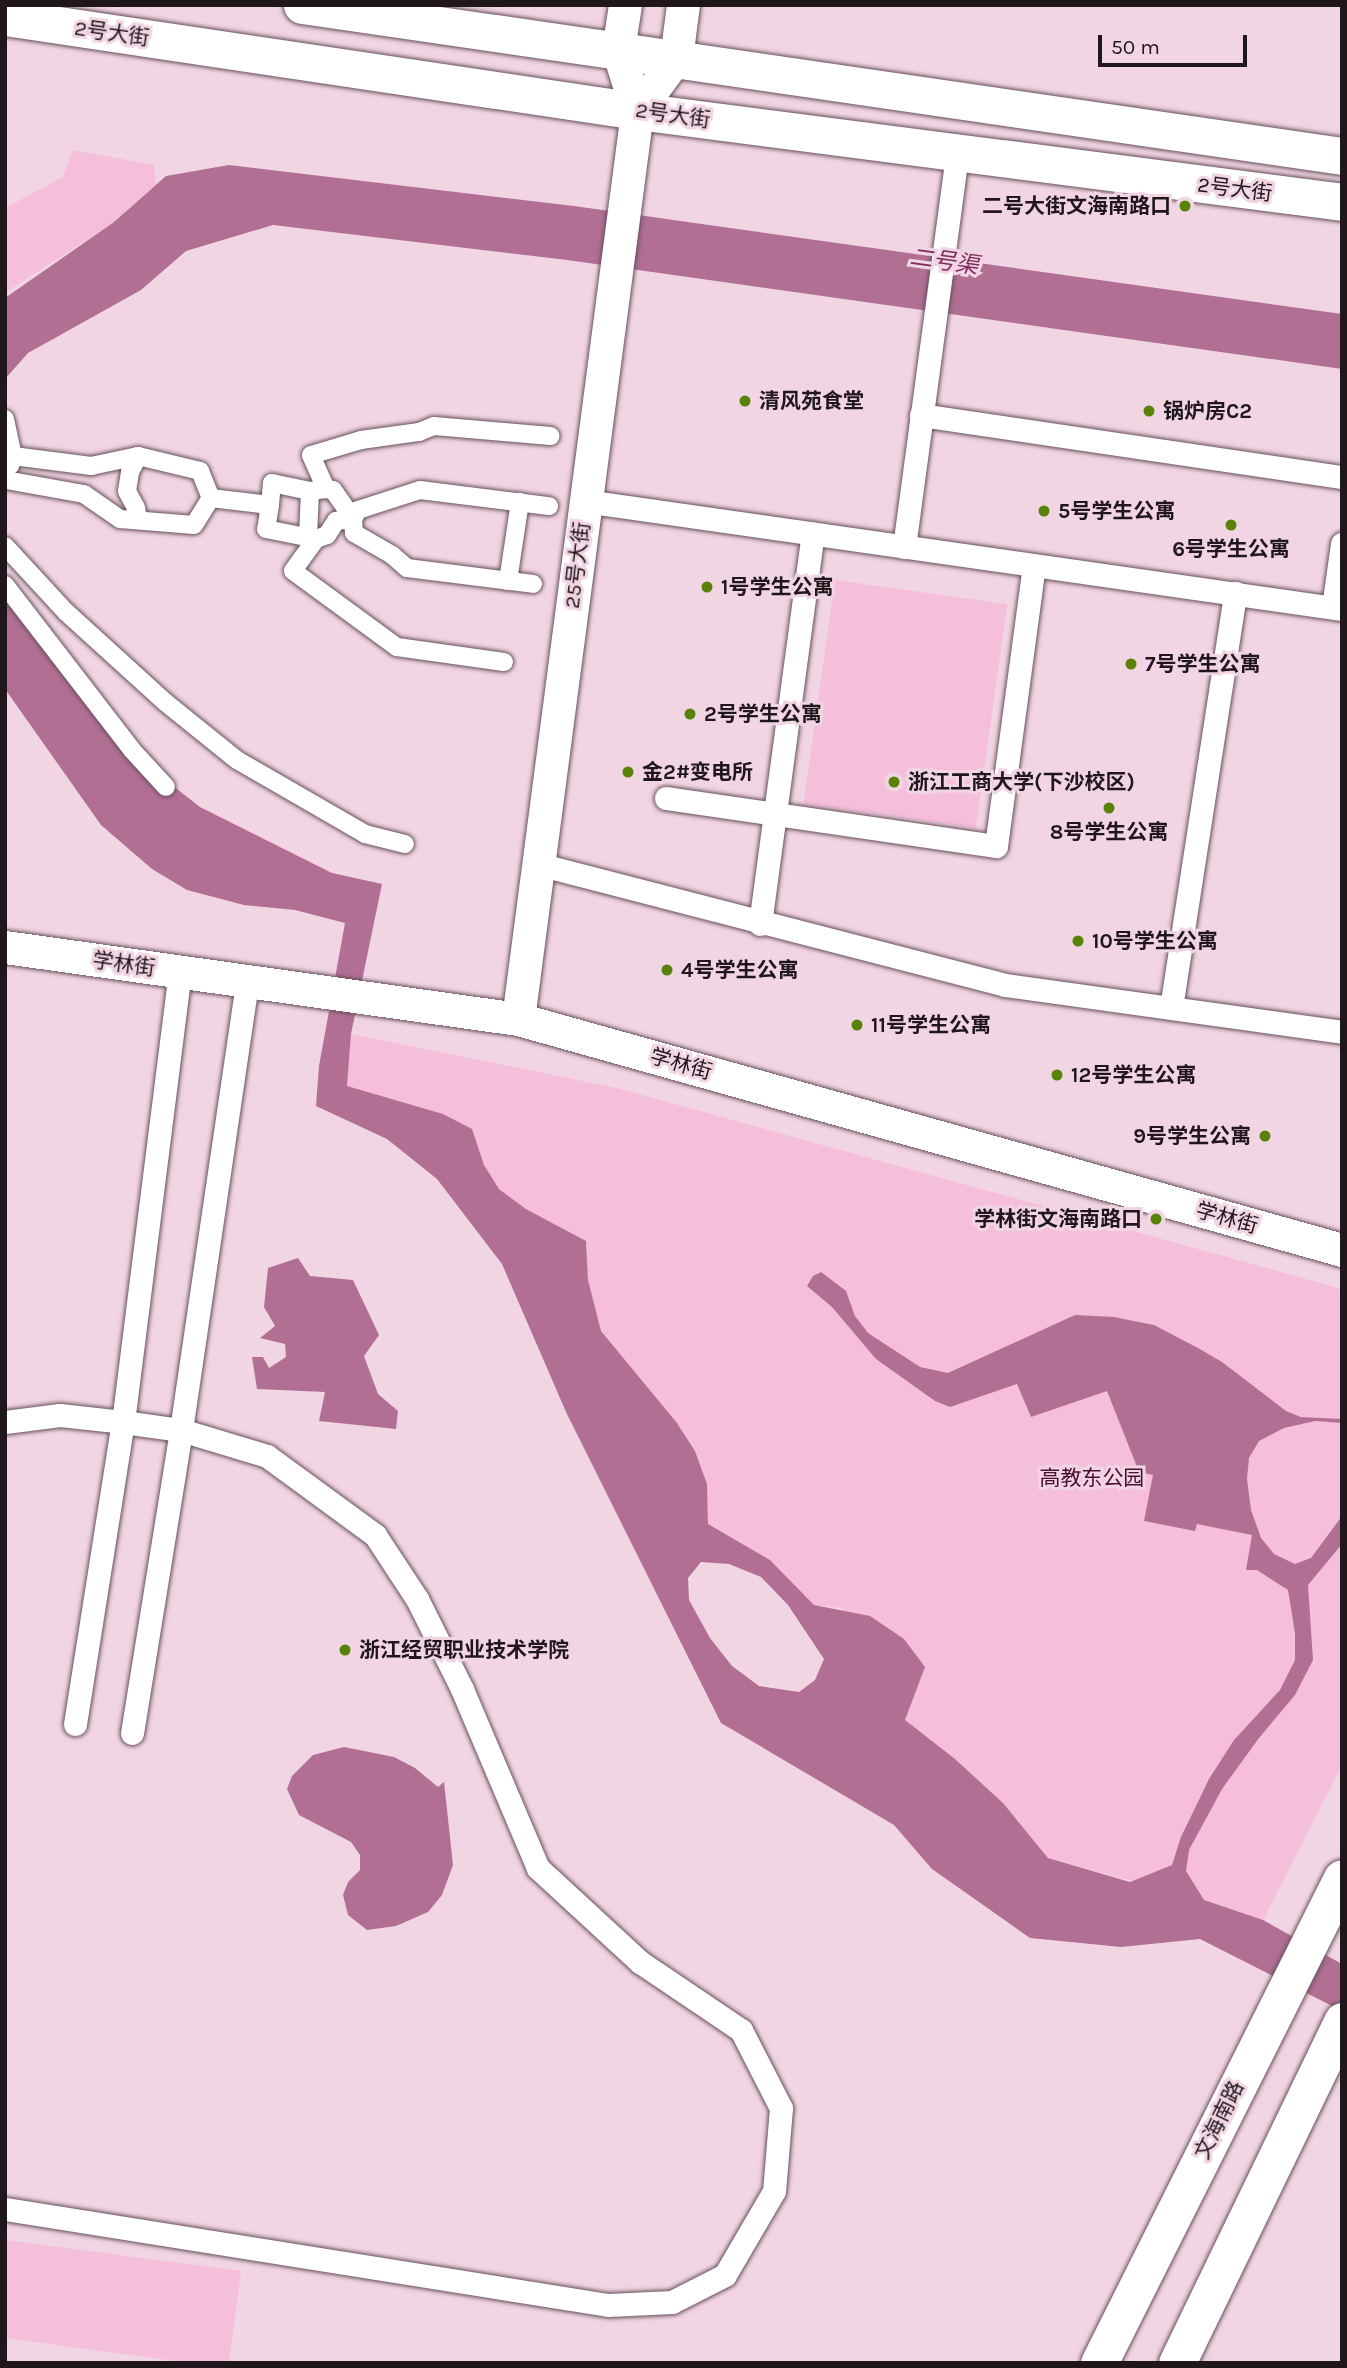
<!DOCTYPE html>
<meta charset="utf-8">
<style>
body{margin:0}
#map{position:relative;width:1347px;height:2368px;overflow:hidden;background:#f1d5e3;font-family:Karla,"Noto Sans SC",sans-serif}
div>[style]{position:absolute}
.green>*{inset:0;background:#f5bedb;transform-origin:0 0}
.water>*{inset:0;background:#b26f94}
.roads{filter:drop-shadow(0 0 2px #67505b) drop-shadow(0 0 2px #67505b)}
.pedestrian>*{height:18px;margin:-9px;padding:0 9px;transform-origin:9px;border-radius:9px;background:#fff}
.minor>*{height:23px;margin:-11.5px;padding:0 11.5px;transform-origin:11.5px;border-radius:11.5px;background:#fff}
.secondary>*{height:33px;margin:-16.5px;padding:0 16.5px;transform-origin:16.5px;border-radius:16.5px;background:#fff}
.primary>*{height:37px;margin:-18.5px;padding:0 18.5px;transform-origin:18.5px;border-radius:18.5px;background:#fff}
.dots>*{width:19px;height:19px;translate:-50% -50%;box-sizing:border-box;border:4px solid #f1d5e3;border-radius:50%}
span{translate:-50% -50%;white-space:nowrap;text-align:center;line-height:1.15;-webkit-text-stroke:6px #f1d5e3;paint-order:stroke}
.street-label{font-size:21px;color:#20171c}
.poi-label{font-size:21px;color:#20171c;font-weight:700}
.right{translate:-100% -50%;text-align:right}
.left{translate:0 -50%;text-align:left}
.park-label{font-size:21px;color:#4b0d35}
.water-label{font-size:23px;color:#802e60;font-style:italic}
.frame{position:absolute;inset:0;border:7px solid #20171c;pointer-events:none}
.scale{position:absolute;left:1098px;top:35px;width:149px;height:32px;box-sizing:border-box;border:4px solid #20171c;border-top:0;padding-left:9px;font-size:21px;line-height:24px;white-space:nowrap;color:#20171c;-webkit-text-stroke:5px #f1d5e3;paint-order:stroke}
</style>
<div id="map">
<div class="green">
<i style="clip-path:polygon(73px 150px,154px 165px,156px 184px,114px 222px,5px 293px,5px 208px,63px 177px)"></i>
<i style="left:835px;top:580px;width:174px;height:226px;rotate:8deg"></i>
<i style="clip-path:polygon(351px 1034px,617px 1088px,1342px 1289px,1342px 1765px,1263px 1920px,1203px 1900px,1048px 1858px,1003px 1803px,955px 1759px,905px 1720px,925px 1667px,841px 1608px,814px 1605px,770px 1560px,708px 1524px,707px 1484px,695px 1451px,677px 1423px,601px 1331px,588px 1280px,586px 1241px,526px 1209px,499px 1189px,484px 1165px,471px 1129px,443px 1114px,347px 1086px)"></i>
<i style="clip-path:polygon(5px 2240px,241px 2271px,229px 2363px,190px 2363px,5px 2338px)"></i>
</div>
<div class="water">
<i style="clip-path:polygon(229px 165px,574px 206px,1342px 314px,1342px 369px,567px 260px,273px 225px,186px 251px,141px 290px,28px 353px,5px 379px,5px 298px,114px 222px,166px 176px)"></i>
<i style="clip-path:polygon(evenodd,5px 585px,163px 778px,200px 807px,332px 873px,382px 884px,351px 1034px,347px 1086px,443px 1114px,472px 1129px,484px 1165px,499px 1189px,526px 1209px,586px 1241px,588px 1280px,601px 1331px,677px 1423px,695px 1451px,707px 1484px,708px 1524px,770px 1560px,814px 1605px,870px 1616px,904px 1639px,925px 1667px,905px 1720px,955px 1759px,1003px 1803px,1048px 1858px,1130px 1882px,1172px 1865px,1181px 1837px,1209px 1779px,1234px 1740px,1280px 1690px,1295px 1660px,1295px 1633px,1288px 1590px,1257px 1570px,1246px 1570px,1252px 1535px,1197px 1524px,1195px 1531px,1144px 1521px,1153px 1475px,1139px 1472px,1107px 1391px,1031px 1417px,1017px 1384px,950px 1407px,935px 1401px,876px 1359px,832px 1307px,807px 1286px,813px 1276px,821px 1272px,846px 1291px,855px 1316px,868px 1333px,920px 1367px,948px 1373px,1075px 1315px,1114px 1317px,1154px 1325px,1198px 1348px,1222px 1362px,1286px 1411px,1301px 1417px,1342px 1419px,1342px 1423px,1315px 1421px,1284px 1428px,1259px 1441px,1249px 1458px,1247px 1479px,1251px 1510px,1261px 1538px,1274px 1554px,1295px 1564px,1311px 1558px,1342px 1516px,1342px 1544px,1308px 1585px,1313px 1660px,1295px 1695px,1259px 1738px,1222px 1789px,1189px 1850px,1186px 1871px,1204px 1900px,1263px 1920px,1342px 1964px,1342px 2011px,1200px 1939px,1121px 1947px,1030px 1938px,932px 1869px,894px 1825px,721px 1723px,566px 1412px,502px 1264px,437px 1179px,387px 1139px,316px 1106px,319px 1066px,345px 923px,295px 910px,244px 905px,187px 890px,152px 869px,101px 825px,5px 689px,5px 585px,701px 1562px,729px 1564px,761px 1577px,788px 1605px,824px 1659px,815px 1680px,799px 1692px,759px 1686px,732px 1666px,710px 1638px,689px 1600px,688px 1578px,701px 1562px)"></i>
<i style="clip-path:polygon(298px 1258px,310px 1276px,353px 1280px,379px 1335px,364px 1356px,378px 1394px,398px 1411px,396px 1429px,319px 1421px,325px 1392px,257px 1389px,252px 1357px,263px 1357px,269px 1368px,286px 1357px,285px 1344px,260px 1338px,275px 1326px,264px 1307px,268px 1268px)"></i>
<i style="clip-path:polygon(344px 1747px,394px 1757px,415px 1768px,438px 1787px,444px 1782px,453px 1865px,442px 1895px,428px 1912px,396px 1926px,367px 1930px,348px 1915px,343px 1895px,348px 1882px,360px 1870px,360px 1855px,351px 1842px,299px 1815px,287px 1789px,292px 1776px,313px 1755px)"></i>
</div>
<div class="roads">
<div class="pedestrian">
<i style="left:5px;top:419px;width:38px;rotate:78deg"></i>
<i style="left:13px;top:456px;width:10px;rotate:107deg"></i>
<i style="left:13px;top:456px;width:79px;rotate:7.3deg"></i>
<i style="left:91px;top:466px;width:48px;rotate:-12deg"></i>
<i style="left:6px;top:480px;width:79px;rotate:10.2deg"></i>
<i style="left:84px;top:494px;width:44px;rotate:34.8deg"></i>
<i style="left:120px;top:519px;width:74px;rotate:4.6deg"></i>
<i style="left:194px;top:525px;width:32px;rotate:-58deg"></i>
<i style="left:211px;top:498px;width:59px;rotate:6.8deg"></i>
<i style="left:270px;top:505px;width:24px;rotate:99deg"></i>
<i style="left:266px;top:529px;width:51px;rotate:11.3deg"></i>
<i style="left:316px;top:539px;width:12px;rotate:-20deg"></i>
<i style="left:327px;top:535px;width:17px;rotate:-57deg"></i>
<i style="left:336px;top:521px;width:17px;rotate:-7deg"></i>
<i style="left:353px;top:519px;width:14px;rotate:86deg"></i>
<i style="left:354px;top:533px;width:44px;rotate:30.1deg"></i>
<i style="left:392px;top:555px;width:20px;rotate:41deg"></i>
<i style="left:407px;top:568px;width:127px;rotate:7.2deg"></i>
<i style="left:326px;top:489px;width:7px;rotate:8deg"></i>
<i style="left:333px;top:490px;width:35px;rotate:55deg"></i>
<i style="left:353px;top:519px;width:10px;rotate:-61deg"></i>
<i style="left:358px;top:510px;width:65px;rotate:-17.9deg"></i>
<i style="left:420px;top:490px;width:130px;rotate:7.1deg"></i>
<i style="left:310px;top:491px;width:16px;rotate:-7deg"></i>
<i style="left:326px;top:489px;width:37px;rotate:-114deg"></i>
<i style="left:311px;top:455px;width:52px;rotate:-16.7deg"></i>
<i style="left:361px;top:440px;width:59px;rotate:-7.9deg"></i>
<i style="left:419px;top:432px;width:16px;rotate:-22deg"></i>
<i style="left:434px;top:426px;width:117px;rotate:4.9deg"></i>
<i style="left:270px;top:505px;width:22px;rotate:-85deg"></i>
<i style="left:272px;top:483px;width:39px;rotate:12deg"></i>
<i style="left:310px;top:491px;width:45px;rotate:92.5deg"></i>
<i style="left:138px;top:520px;width:12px;rotate:-99deg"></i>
<i style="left:136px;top:508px;width:19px;rotate:-118deg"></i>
<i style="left:127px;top:491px;width:19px;rotate:-81deg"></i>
<i style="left:130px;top:472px;width:18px;rotate:-63deg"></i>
<i style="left:138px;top:456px;width:64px;rotate:13.6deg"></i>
<i style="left:200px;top:471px;width:29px;rotate:68deg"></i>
<i style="left:316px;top:539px;width:39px;rotate:126deg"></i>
<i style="left:293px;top:571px;width:129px;rotate:36.2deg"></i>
<i style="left:397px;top:647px;width:108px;rotate:8deg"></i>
<i style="left:5px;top:546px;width:90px;rotate:47.3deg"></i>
<i style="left:66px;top:612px;width:134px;rotate:42.3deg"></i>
<i style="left:165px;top:702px;width:92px;rotate:38.9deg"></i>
<i style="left:237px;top:760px;width:148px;rotate:30deg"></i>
<i style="left:365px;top:834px;width:41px;rotate:14deg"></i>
<i style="left:508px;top:581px;width:80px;rotate:-81.4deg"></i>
<i style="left:5px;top:585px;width:208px;rotate:52.4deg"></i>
<i style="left:132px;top:750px;width:50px;rotate:47.4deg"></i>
</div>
<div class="minor">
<i style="left:921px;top:415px;width:426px;rotate:8.4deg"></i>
<i style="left:585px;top:501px;width:765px;rotate:8.12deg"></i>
<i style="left:904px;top:547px;width:398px;rotate:-82.3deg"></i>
<i style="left:1333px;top:607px;width:64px;rotate:-81.9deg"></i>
<i style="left:666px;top:798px;width:333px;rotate:8.3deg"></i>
<i style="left:996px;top:846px;width:283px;rotate:-82.3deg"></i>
<i style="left:538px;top:864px;width:482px;rotate:14.5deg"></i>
<i style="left:1005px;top:985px;width:340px;rotate:7.9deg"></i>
<i style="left:760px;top:924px;width:394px;rotate:-82.3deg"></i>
<i style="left:1171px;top:1008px;width:420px;rotate:-81.2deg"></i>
<i style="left:5px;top:1422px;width:55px;rotate:-7.3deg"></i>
<i style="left:60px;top:1415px;width:63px;rotate:6.3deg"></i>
<i style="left:123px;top:1422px;width:59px;rotate:7.9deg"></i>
<i style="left:181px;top:1430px;width:90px;rotate:16.8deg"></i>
<i style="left:267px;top:1456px;width:134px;rotate:36.2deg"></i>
<i style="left:375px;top:1535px;width:77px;rotate:56.7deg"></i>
<i style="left:417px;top:1599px;width:101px;rotate:63.4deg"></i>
<i style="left:462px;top:1689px;width:194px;rotate:67deg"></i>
<i style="left:538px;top:1868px;width:139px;rotate:42.7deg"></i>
<i style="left:640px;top:1962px;width:122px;rotate:34deg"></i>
<i style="left:741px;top:2030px;width:88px;rotate:62.9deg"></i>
<i style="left:781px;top:2108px;width:83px;rotate:94.8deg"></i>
<i style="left:774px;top:2191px;width:97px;rotate:120.3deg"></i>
<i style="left:725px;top:2275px;width:59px;rotate:153deg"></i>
<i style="left:672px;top:2302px;width:64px;rotate:177.3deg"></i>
<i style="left:608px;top:2305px;width:611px;rotate:-170.95deg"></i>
<i style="left:75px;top:1724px;width:306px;rotate:-81deg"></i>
<i style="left:123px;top:1422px;width:454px;rotate:-82.8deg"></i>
<i style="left:132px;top:1733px;width:307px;rotate:-80.8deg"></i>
<i style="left:181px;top:1430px;width:454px;rotate:-81.6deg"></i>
</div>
<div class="secondary">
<i style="left:637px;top:111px;width:66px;rotate:-53.7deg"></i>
<i style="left:676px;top:58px;width:53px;rotate:-82.5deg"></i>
<i style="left:5px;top:947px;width:518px;rotate:7.99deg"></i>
<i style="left:518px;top:1019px;width:856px;rotate:15.66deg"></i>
<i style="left:518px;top:1019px;width:916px;rotate:-82.53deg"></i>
<i style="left:637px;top:111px;width:64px;rotate:-107.3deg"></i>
<i style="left:618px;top:50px;width:46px;rotate:-81.2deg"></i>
</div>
<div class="primary">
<i style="left:302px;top:5px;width:1051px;rotate:8.26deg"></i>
<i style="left:5px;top:17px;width:639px;rotate:8.46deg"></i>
<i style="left:637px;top:111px;width:711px;rotate:7.35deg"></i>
<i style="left:1099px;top:2363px;width:542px;rotate:-63.39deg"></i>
<i style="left:1177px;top:2363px;width:380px;rotate:-64.2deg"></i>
</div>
</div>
<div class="dots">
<i style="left:1185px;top:206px;background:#598208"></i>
<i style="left:745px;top:401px;background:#598208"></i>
<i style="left:1149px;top:411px;background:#598208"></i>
<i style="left:1044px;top:511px;background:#598208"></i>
<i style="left:1231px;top:525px;background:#598208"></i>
<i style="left:707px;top:587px;background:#598208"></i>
<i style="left:1131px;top:664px;background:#598208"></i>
<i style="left:690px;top:714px;background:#598208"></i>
<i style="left:628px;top:772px;background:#598208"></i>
<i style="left:894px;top:782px;background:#598208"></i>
<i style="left:1109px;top:808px;background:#598208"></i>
<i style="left:1078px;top:941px;background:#598208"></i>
<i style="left:667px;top:970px;background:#598208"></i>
<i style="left:857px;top:1025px;background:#598208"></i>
<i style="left:1057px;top:1075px;background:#598208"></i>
<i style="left:1265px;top:1136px;background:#598208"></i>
<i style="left:1156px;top:1219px;background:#598208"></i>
<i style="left:345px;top:1650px;background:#598208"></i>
</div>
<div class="street-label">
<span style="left:112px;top:33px;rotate:8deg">2号大街</span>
<span style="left:673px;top:115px;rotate:8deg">2号大街</span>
<span style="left:1235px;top:189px;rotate:7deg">2号大街</span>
<span style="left:577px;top:565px;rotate:-83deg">25号大街</span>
<span style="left:124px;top:964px;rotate:8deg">学林街</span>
<span style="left:681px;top:1064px;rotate:16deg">学林街</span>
<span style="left:1227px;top:1218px;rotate:16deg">学林街</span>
<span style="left:1219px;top:2120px;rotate:-64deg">文海南路</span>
</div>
<div class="poi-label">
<span class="right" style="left:1171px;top:206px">二号大街文海南路口</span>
<span class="left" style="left:759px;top:401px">清风苑食堂</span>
<span class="left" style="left:1163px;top:411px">锅炉房C2</span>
<span class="left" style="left:1058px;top:511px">5号学生公寓</span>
<span style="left:1231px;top:549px">6号学生公寓</span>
<span class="left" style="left:721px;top:587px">1号学生公寓</span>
<span class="left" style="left:1145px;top:664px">7号学生公寓</span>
<span class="left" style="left:704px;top:714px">2号学生公寓</span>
<span class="left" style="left:642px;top:772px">金2#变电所</span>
<span class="left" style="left:908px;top:782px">浙江工商大学(下沙校区)</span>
<span style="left:1109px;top:832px">8号学生公寓</span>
<span class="left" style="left:1092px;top:941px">10号学生公寓</span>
<span class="left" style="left:681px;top:970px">4号学生公寓</span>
<span class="left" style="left:871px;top:1025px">11号学生公寓</span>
<span class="left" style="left:1071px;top:1075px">12号学生公寓</span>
<span class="right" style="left:1251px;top:1136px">9号学生公寓</span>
<span class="right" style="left:1142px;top:1219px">学林街文海南路口</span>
<span class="left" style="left:359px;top:1650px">浙江经贸职业技术学院</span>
</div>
<div class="park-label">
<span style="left:1092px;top:1478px">高教东公园</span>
</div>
<div class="water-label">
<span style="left:944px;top:262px;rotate:8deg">二号渠</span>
</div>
<div class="frame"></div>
<div class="scale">50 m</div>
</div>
